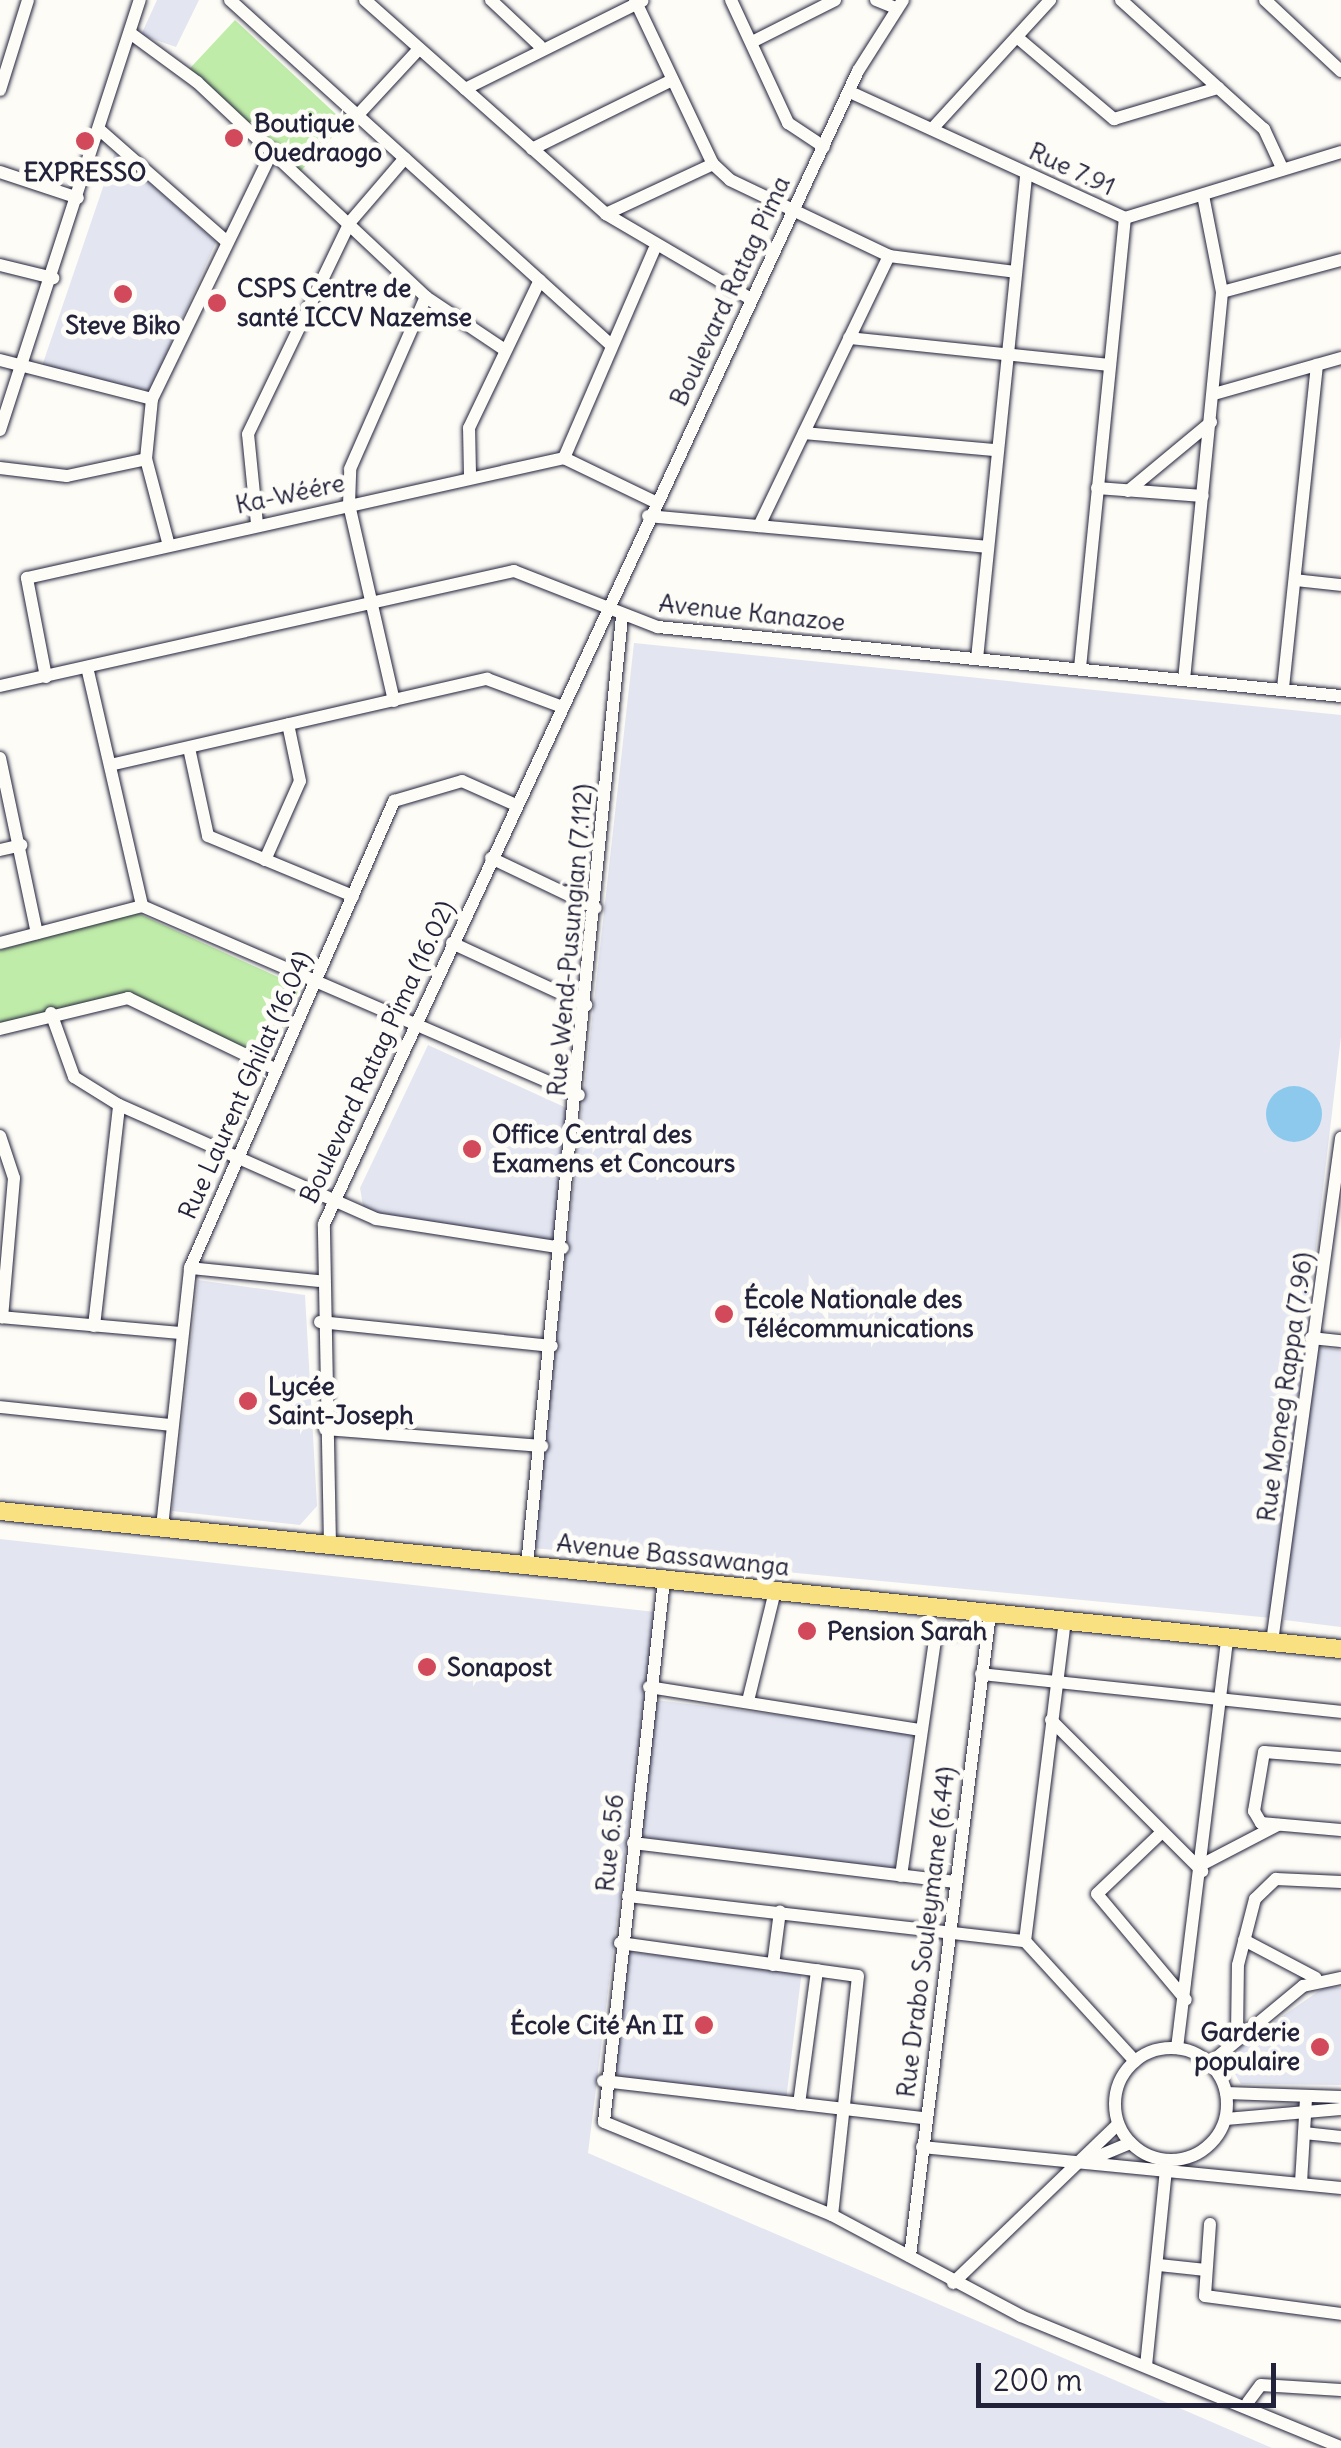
<!DOCTYPE html>
<meta charset="utf-8">
<style>
body{margin:0}
#map{position:relative;width:1341px;height:2448px;overflow:hidden;background:#fdfcf7;font-family:Delius,sans-serif}
div>[style]{position:absolute}
.built>*{inset:0;background:#e3e6f1;transform-origin:0 0}
.green>*{inset:0;background:#c0eca9;transform-origin:0 0}
.water>*{inset:0;background:#8dc9ed}
.round{border-radius:50%}
.roads{filter:drop-shadow(0 0 2px #22223b) drop-shadow(0 0 2px #22223b)}
.minor>*{height:12px;margin:-6px;padding:0 6px;transform-origin:6px;border-radius:6px;background:#fdfcf7}
.minor>.ring{margin:-6px;padding:0;box-sizing:content-box;background:none;border:12px solid #fdfcf7;border-radius:50%}
.highway>*{height:18px;margin:-9px;padding:0 9px;transform-origin:9px;border-radius:9px;background:#f9e181}
.dots>*{width:28px;height:28px;translate:-50% -50%;box-sizing:border-box;border:5px solid #fdfcf7;border-radius:50%}
span{translate:-50% -50%;white-space:nowrap;text-align:center;line-height:1.15;-webkit-text-stroke:10px #fdfcf7;paint-order:stroke}
.poi-label{font-size:25px;color:#22223b;font-weight:700}
.left{translate:0 -50%;text-align:left}
.right{translate:-100% -50%;text-align:right}
.street-label{font-size:25px;color:#22223b}
.scale{position:absolute;left:976px;top:2363px;width:300px;height:45px;box-sizing:border-box;border:5px solid #22223b;border-top:0;padding-left:12px;font-size:30px;line-height:35px;white-space:nowrap;color:#22223b;-webkit-text-stroke:8px #fdfcf7;paint-order:stroke}
</style>
<div id="map">
<div class="built">
<i style="clip-path:polygon(157px 0,199px 0,176px 47px,141px 35px)"></i>
<i style="clip-path:polygon(115px 152px,216px 242px,150px 391px,42px 366px)"></i>
<i style="clip-path:polygon(634px 643px,1341px 715px,1341px 1037px,1272px 1618px,533px 1548px)"></i>
<i style="clip-path:polygon(428px 1045px,571px 1110px,556px 1241px,364px 1212px,360px 1188px)"></i>
<i style="clip-path:polygon(198px 1280px,305px 1295px,317px 1506px,300px 1525px,172px 1511px)"></i>
<i style="clip-path:polygon(1309px 1346px,1341px 1350px,1341px 1627px,1284px 1620px)"></i>
<i style="clip-path:polygon(0 1539px,655px 1612px,588px 2153px,1272px 2448px,0 2448px)"></i>
<i style="left:656px;top:1700px;width:258px;height:138px;rotate:7deg"></i>
<i style="left:623px;top:1951px;width:180px;height:126px;rotate:7deg"></i>
<i style="clip-path:polygon(1326px 1986px,1341px 1988px,1341px 2085px,1241px 2084px,1230px 2066px,1241px 2045px)"></i>
</div>
<div class="green">
<i style="left:235px;top:20px;width:151px;height:69px;rotate:43deg"></i>
<i style="clip-path:polygon(135px 912px,300px 987px,267px 1066px,127px 1000px,0 1033px,0 950px)"></i>
</div>
<div class="water">
<i class="round" style="left:1266px;top:1086px;width:56px;height:56px"></i>
</div>
<div class="roads">
<div class="minor">
<i style="left:230px;top:0;width:514px;rotate:42.16deg"></i>
<i style="left:365px;top:0;width:322px;rotate:41.6deg"></i>
<i style="left:606px;top:214px;width:168px;rotate:30.4deg"></i>
<i style="left:491px;top:0;width:67px;rotate:43.2deg"></i>
<i style="left:635px;top:0;width:182px;rotate:64.6deg"></i>
<i style="left:713px;top:164px;width:23px;rotate:43deg"></i>
<i style="left:730px;top:180px;width:176px;rotate:25.5deg"></i>
<i style="left:889px;top:256px;width:127px;rotate:7.2deg"></i>
<i style="left:731px;top:0;width:136px;rotate:65.1deg"></i>
<i style="left:788px;top:123px;width:43px;rotate:33.7deg"></i>
<i style="left:876px;top:0;width:22px;rotate:22deg"></i>
<i style="left:1121px;top:0;width:193px;rotate:42.1deg"></i>
<i style="left:1264px;top:129px;width:43px;rotate:65.2deg"></i>
<i style="left:1265px;top:0;width:104px;rotate:43.1deg"></i>
<i style="left:130px;top:33px;width:83px;rotate:36.2deg"></i>
<i style="left:197px;top:82px;width:314px;rotate:43.2deg"></i>
<i style="left:426px;top:297px;width:95px;rotate:33.9deg"></i>
<i style="left:1018px;top:38px;width:126px;rotate:40.2deg"></i>
<i style="left:1114px;top:119px;width:109px;rotate:-16.6deg"></i>
<i style="left:752px;top:42px;width:93px;rotate:-26.8deg"></i>
<i style="left:465px;top:89px;width:198px;rotate:-26.4deg"></i>
<i style="left:0;top:90px;width:94px;rotate:-72.7deg"></i>
<i style="left:850px;top:92px;width:302px;rotate:24.6deg"></i>
<i style="left:1125px;top:218px;width:226px;rotate:-17deg"></i>
<i style="left:356px;top:117px;width:93px;rotate:-47.2deg"></i>
<i style="left:932px;top:129px;width:175px;rotate:-47.5deg"></i>
<i style="left:101px;top:131px;width:165px;rotate:41.3deg"></i>
<i style="left:532px;top:149px;width:156px;rotate:-26.2deg"></i>
<i style="left:0;top:172px;width:82px;rotate:18.4deg"></i>
<i style="left:606px;top:214px;width:118px;rotate:-25deg"></i>
<i style="left:0;top:265px;width:55px;rotate:13.8deg"></i>
<i style="left:1222px;top:292px;width:123px;rotate:-15.1deg"></i>
<i style="left:849px;top:338px;width:261px;rotate:5.9deg"></i>
<i style="left:0;top:360px;width:157px;rotate:14.4deg"></i>
<i style="left:1214px;top:394px;width:132px;rotate:-15.8deg"></i>
<i style="left:0;top:430px;width:452px;rotate:-72deg"></i>
<i style="left:804px;top:433px;width:193px;rotate:5.1deg"></i>
<i style="left:564px;top:458px;width:227px;rotate:-66.6deg"></i>
<i style="left:0;top:468px;width:67px;rotate:6.8deg"></i>
<i style="left:67px;top:476px;width:81px;rotate:-12.1deg"></i>
<i style="left:470px;top:474px;width:46px;rotate:-91.2deg"></i>
<i style="left:469px;top:428px;width:164px;rotate:-64.4deg"></i>
<i style="left:1097px;top:488px;width:106px;rotate:4.3deg"></i>
<i style="left:1128px;top:491px;width:108px;rotate:-39.7deg"></i>
<i style="left:648px;top:516px;width:339px;rotate:5.2deg"></i>
<i style="left:257px;top:524px;width:90px;rotate:-95.7deg"></i>
<i style="left:248px;top:434px;width:235px;rotate:-64.3deg"></i>
<i style="left:350px;top:222px;width:84px;rotate:-49.3deg"></i>
<i style="left:759px;top:526px;width:300px;rotate:-64.3deg"></i>
<i style="left:168px;top:542px;width:86px;rotate:-104.8deg"></i>
<i style="left:146px;top:459px;width:60px;rotate:-84.3deg"></i>
<i style="left:152px;top:399px;width:277px;rotate:-64.1deg"></i>
<i style="left:1295px;top:580px;width:46px;rotate:6.2deg"></i>
<i style="left:977px;top:659px;width:488px;rotate:-84.2deg"></i>
<i style="left:87px;top:667px;width:245px;rotate:77deg"></i>
<i style="left:1080px;top:668px;width:452px;rotate:-84.3deg"></i>
<i style="left:46px;top:677px;width:101px;rotate:-100.9deg"></i>
<i style="left:27px;top:578px;width:550px;rotate:-12.6deg"></i>
<i style="left:564px;top:458px;width:101px;rotate:25.8deg"></i>
<i style="left:1184px;top:680px;width:390px;rotate:-84.4deg"></i>
<i style="left:1222px;top:292px;width:99px;rotate:-101.1deg"></i>
<i style="left:0;top:686px;width:527px;rotate:-12.61deg"></i>
<i style="left:514px;top:571px;width:155px;rotate:21.3deg"></i>
<i style="left:658px;top:627px;width:686px;rotate:5.77deg"></i>
<i style="left:1283px;top:688px;width:325px;rotate:-84deg"></i>
<i style="left:394px;top:701px;width:201px;rotate:-102.9deg"></i>
<i style="left:349px;top:505px;width:36px;rotate:-88deg"></i>
<i style="left:350px;top:469px;width:188px;rotate:-66.2deg"></i>
<i style="left:189px;top:748px;width:90px;rotate:77.8deg"></i>
<i style="left:208px;top:836px;width:157px;rotate:22.5deg"></i>
<i style="left:0;top:758px;width:179px;rotate:78.1deg"></i>
<i style="left:110px;top:765px;width:387px;rotate:-12.9deg"></i>
<i style="left:487px;top:679px;width:78px;rotate:20.3deg"></i>
<i style="left:0;top:850px;width:22px;rotate:-13deg"></i>
<i style="left:491px;top:858px;width:116px;rotate:25.5deg"></i>
<i style="left:265px;top:860px;width:86px;rotate:-66.1deg"></i>
<i style="left:300px;top:781px;width:58px;rotate:-101.9deg"></i>
<i style="left:0;top:943px;width:147px;rotate:-14.6deg"></i>
<i style="left:142px;top:906px;width:476px;rotate:23.4deg"></i>
<i style="left:452px;top:943px;width:148px;rotate:24.8deg"></i>
<i style="left:51px;top:1013px;width:68px;rotate:70.2deg"></i>
<i style="left:74px;top:1077px;width:53px;rotate:31.9deg"></i>
<i style="left:119px;top:1105px;width:281px;rotate:23.9deg"></i>
<i style="left:376px;top:1219px;width:189px;rotate:8.8deg"></i>
<i style="left:0;top:1029px;width:132px;rotate:-13.6deg"></i>
<i style="left:128px;top:998px;width:163px;rotate:25.8deg"></i>
<i style="left:0;top:1136px;width:44px;rotate:71.6deg"></i>
<i style="left:14px;top:1178px;width:140px;rotate:94.9deg"></i>
<i style="left:190px;top:1268px;width:129px;rotate:5.8deg"></i>
<i style="left:0;top:1317px;width:181px;rotate:5.1deg"></i>
<i style="left:320px;top:1322px;width:233px;rotate:5.9deg"></i>
<i style="left:94px;top:1326px;width:222px;rotate:-83.5deg"></i>
<i style="left:1311px;top:1338px;width:30px;rotate:6deg"></i>
<i style="left:0;top:1407px;width:172px;rotate:6deg"></i>
<i style="left:325px;top:1429px;width:218px;rotate:4.5deg"></i>
<i style="left:162px;top:1527px;width:261px;rotate:-83.8deg"></i>
<i style="left:190px;top:1268px;width:510px;rotate:-66.4deg"></i>
<i style="left:394px;top:801px;width:71px;rotate:-16.4deg"></i>
<i style="left:462px;top:781px;width:59px;rotate:24deg"></i>
<i style="left:330px;top:1545px;width:321px;rotate:-91.1deg"></i>
<i style="left:324px;top:1224px;width:1271px;rotate:-65.15deg"></i>
<i style="left:858px;top:71px;width:84px;rotate:-57.6deg"></i>
<i style="left:527px;top:1565px;width:954px;rotate:-84.28deg"></i>
<i style="left:664px;top:1580px;width:545px;rotate:96.32deg"></i>
<i style="left:604px;top:2122px;width:246px;rotate:22.2deg"></i>
<i style="left:832px;top:2215px;width:214px;rotate:28.1deg"></i>
<i style="left:1021px;top:2316px;width:346px;rotate:22.3deg"></i>
<i style="left:1272px;top:1642px;width:509px;rotate:-82.2deg"></i>
<i style="left:981px;top:1674px;width:362px;rotate:6deg"></i>
<i style="left:649px;top:1687px;width:274px;rotate:9deg"></i>
<i style="left:748px;top:1701px;width:113px;rotate:-76.2deg"></i>
<i style="left:1051px;top:1720px;width:214px;rotate:45deg"></i>
<i style="left:1341px;top:1758px;width:77px;rotate:-175.5deg"></i>
<i style="left:1264px;top:1752px;width:60px;rotate:99.6deg"></i>
<i style="left:1254px;top:1811px;width:14px;rotate:60deg"></i>
<i style="left:1261px;top:1823px;width:80px;rotate:5deg"></i>
<i style="left:1161px;top:1833px;width:88px;rotate:136.4deg"></i>
<i style="left:1097px;top:1894px;width:138px;rotate:50deg"></i>
<i style="left:633px;top:1843px;width:325px;rotate:6.9deg"></i>
<i style="left:1203px;top:1864px;width:85px;rotate:-27.5deg"></i>
<i style="left:901px;top:1876px;width:246px;rotate:-81.8deg"></i>
<i style="left:936px;top:1632px;width:50px;rotate:1.1deg"></i>
<i style="left:628px;top:1896px;width:400px;rotate:6.5deg"></i>
<i style="left:1244px;top:1940px;width:81px;rotate:27.8deg"></i>
<i style="left:1025px;top:1941px;width:322px;rotate:-82.9deg"></i>
<i style="left:1025px;top:1941px;width:163px;rotate:47.5deg"></i>
<i style="left:620px;top:1943px;width:240px;rotate:7.9deg"></i>
<i style="left:858px;top:1976px;width:240px;rotate:96.2deg"></i>
<i style="left:773px;top:1965px;width:54px;rotate:-82.6deg"></i>
<i style="left:1237px;top:2034px;width:69px;rotate:-89.2deg"></i>
<i style="left:1238px;top:1965px;width:68px;rotate:-75.6deg"></i>
<i style="left:1255px;top:1899px;width:29px;rotate:-44deg"></i>
<i style="left:1276px;top:1879px;width:65px;rotate:2.6deg"></i>
<i style="left:1177px;top:2048px;width:413px;rotate:-83deg"></i>
<i class="ring" style="left:1115px;top:2048px;width:100px;height:100px"></i>
<i style="left:1210px;top:2063px;width:121px;rotate:-39.6deg"></i>
<i style="left:1303px;top:1986px;width:39px;rotate:-12deg"></i>
<i style="left:603px;top:2081px;width:324px;rotate:6.6deg"></i>
<i style="left:1226px;top:2093px;width:115px;rotate:2deg"></i>
<i style="left:799px;top:2104px;width:135px;rotate:-82.3deg"></i>
<i style="left:1226px;top:2119px;width:115px;rotate:-5deg"></i>
<i style="left:1304px;top:2133px;width:37px;rotate:6deg"></i>
<i style="left:922px;top:2147px;width:421px;rotate:5.6deg"></i>
<i style="left:1087px;top:2161px;width:47px;rotate:-22.7deg"></i>
<i style="left:1301px;top:2183px;width:83px;rotate:-86.6deg"></i>
<i style="left:1210px;top:2224px;width:72px;rotate:94deg"></i>
<i style="left:1205px;top:2296px;width:137px;rotate:7.5deg"></i>
<i style="left:910px;top:2256px;width:647px;rotate:-82.9deg"></i>
<i style="left:1159px;top:2265px;width:47px;rotate:6.1deg"></i>
<i style="left:953px;top:2283px;width:229px;rotate:-43.9deg"></i>
<i style="left:1146px;top:2366px;width:199px;rotate:-84.2deg"></i>
<i style="left:1248px;top:2402px;width:21px;rotate:-53deg"></i>
<i style="left:1261px;top:2385px;width:80px;rotate:3.6deg"></i>
</div>
<div class="highway">
<i style="left:0;top:1511px;width:1348px;rotate:5.88deg"></i>
</div>
</div>
<div class="dots">
<i style="left:234px;top:138px;background:#d1495b"></i>
<i style="left:85px;top:141px;background:#d1495b"></i>
<i style="left:123px;top:294px;background:#d1495b"></i>
<i style="left:217px;top:303px;background:#d1495b"></i>
<i style="left:472px;top:1149px;background:#d1495b"></i>
<i style="left:724px;top:1314px;background:#d1495b"></i>
<i style="left:248px;top:1401px;background:#d1495b"></i>
<i style="left:807px;top:1631px;background:#d1495b"></i>
<i style="left:427px;top:1667px;background:#d1495b"></i>
<i style="left:704px;top:2025px;background:#d1495b"></i>
<i style="left:1320px;top:2047px;background:#d1495b"></i>
</div>
<div class="poi-label">
<span class="left" style="left:254px;top:138px">Boutique<br>Ouedraogo</span>
<span style="left:85px;top:172px">EXPRESSO</span>
<span class="left" style="left:237px;top:303px">CSPS Centre de<br>santé ICCV Nazemse</span>
<span style="left:123px;top:325px">Steve Biko</span>
<span class="left" style="left:492px;top:1149px">Office Central des<br>Examens et Concours</span>
<span class="left" style="left:744px;top:1314px">École Nationale des<br>Télécommunications</span>
<span class="left" style="left:268px;top:1401px">Lycée<br>Saint-Joseph</span>
<span class="left" style="left:827px;top:1631px">Pension Sarah</span>
<span class="left" style="left:447px;top:1667px">Sonapost</span>
<span class="right" style="left:684px;top:2025px">École Cité An II</span>
<span class="right" style="left:1300px;top:2047px">Garderie<br>populaire</span>
</div>
<div class="street-label">
<span style="left:1072px;top:169px;rotate:25deg">Rue 7.91</span>
<span style="left:730px;top:291px;rotate:-65deg">Boulevard Ratag Pima</span>
<span style="left:290px;top:494px;rotate:-12deg">Ka-Wéére</span>
<span style="left:752px;top:613px;rotate:6deg">Avenue Kanazoe</span>
<span style="left:570px;top:940px;rotate:-85deg">Rue Wend-Pusungian (7.112)</span>
<span style="left:377px;top:1052px;rotate:-65deg">Boulevard Ratag Pima (16.02)</span>
<span style="left:245px;top:1085px;rotate:-66deg">Rue Laurent Ghilat (16.04)</span>
<span style="left:1285px;top:1387px;rotate:-82deg">Rue Moneg Rappa (7.96)</span>
<span style="left:673px;top:1555px;rotate:6deg">Avenue Bassawanga</span>
<span style="left:610px;top:1843px;rotate:-84deg">Rue 6.56</span>
<span style="left:926px;top:1932px;rotate:-83deg">Rue Drabo Souleymane (6.44)</span>
</div>
<div class="scale">200 m</div>
</div>
